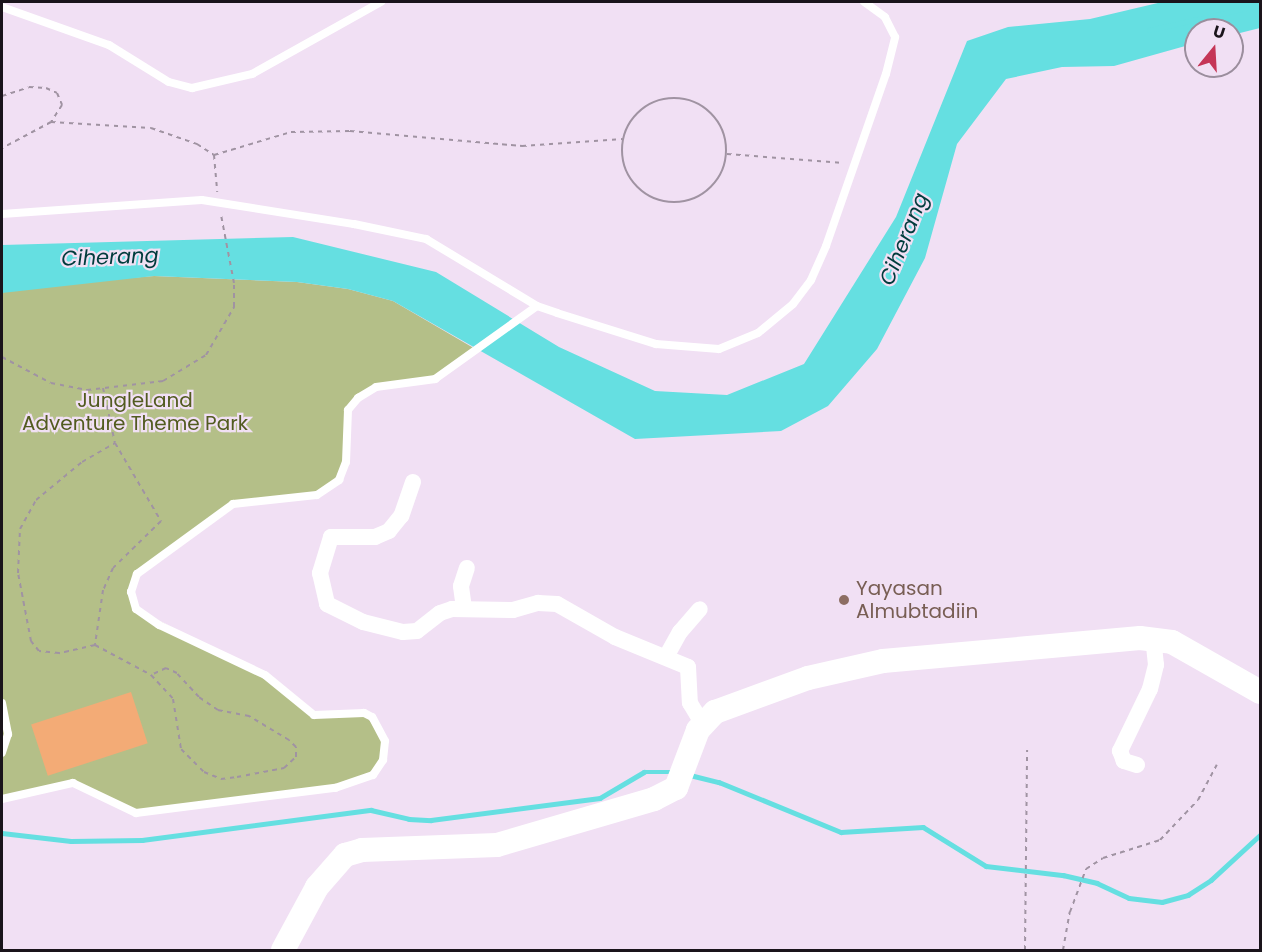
<!DOCTYPE html>
<style>
body{margin:0}
#map{position:relative;width:1262px;height:952px;overflow:hidden;background:#f1e0f4;font-family:Poppins,sans-serif}
div>[style]{position:absolute}
.green>*{inset:0;background:#b4bf88}
.water>*{inset:0;background:#65dfe1}
.stream>*{height:4.5px;margin:-2.25px;padding:0 2.25px;transform-origin:2.25px;border-radius:2.25px;background:#65dfe1}
.building>*{inset:0;background:#f3ab76;transform-origin:0 0}
.path>*{height:2px;margin-top:-1px;transform-origin:0;background:repeating-linear-gradient(90deg,#a093a2 0 4.5px,transparent 0 9px)}
.path>.ring{margin:-1px;padding:0;box-sizing:content-box;background:none;border:2px solid #a093a2;border-radius:50%}
.lane>*{height:8px;margin:-4px;padding:0 4px;transform-origin:4px;border-radius:4px;background:#fff}
.street>*{height:16px;margin:-8px;padding:0 8px;transform-origin:8px;border-radius:8px;background:#fff}
.secondary>*{height:24px;margin:-12px;padding:0 12px;transform-origin:12px;border-radius:12px;background:#fff}
.dots>*{width:16px;height:16px;translate:-50% -50%;box-sizing:border-box;border:3px solid #f1e0f4;border-radius:50%}
span{translate:-50% -50%;white-space:nowrap;text-align:center;line-height:1.15;-webkit-text-stroke:4.5px #f1e0f4;paint-order:stroke}
.park-label{font-size:20px;color:#525b20}
.education-label{font-size:20px;color:#785e54}
.left{translate:0 -50%;text-align:left}
.water-label{font-size:21px;color:#003c3d;font-style:italic}
.frame{position:absolute;inset:0;border:3px solid #1a141b;pointer-events:none}
.north{position:absolute;left:1184px;top:18px;width:60px;height:60px;box-sizing:border-box;background:#f1e0f4;border:2px solid #9b8e9d;border-radius:50%;rotate:18deg;font-size:16px;font-weight:700;line-height:24px;text-align:center;color:#1a141b}
.north::after{content:'';display:block;margin:auto;width:21px;height:27px;background:#c53657;clip-path:polygon(50% 0,100% 100%,50% 72%,0 100%)}
</style>
<div id="map">
<div class="green">
<i style="clip-path:polygon(154px 276px,297px 282px,348px 289px,393px 301px,477px 350px,435px 379px,376px 387px,348px 410px,346px 462px,339px 480px,317px 495px,233px 504px,137px 574px,131px 592px,136px 609px,265px 675px,314px 715px,364px 713px,385px 741px,383px 760px,360px 782px,136px 813px,73px 783px,2px 799px,2px 288px)"></i>
</div>
<div class="water">
<i style="clip-path:polygon(1162px 2px,1260px 2px,1260px 5px,1187px 21px,1260px 7px,1260px 28px,1232px 35px,1232px 30px,1196px 30px,1196px 43px,1114px 66px,1062px 67px,1006px 79px,957px 144px,925px 258px,877px 349px,828px 406px,781px 431px,635px 439px,393px 301px,348px 289px,297px 282px,154px 276px,2px 293px,2px 245px,293px 237px,436px 272px,559px 347px,655px 391px,727px 395px,804px 364px,896px 217px,967px 41px,1008px 27px,1090px 19px)"></i>
</div>
<div class="stream">
<i style="left:1149px;top:30px;width:114px;rotate:-12.7deg"></i>
<i style="left:690px;top:775px;width:30px;rotate:14deg"></i>
<i style="left:719px;top:782px;width:132px;rotate:22.3deg"></i>
<i style="left:841px;top:832px;width:82px;rotate:-3.5deg"></i>
<i style="left:923px;top:827px;width:74px;rotate:31.8deg"></i>
<i style="left:986px;top:866px;width:78px;rotate:6.7deg"></i>
<i style="left:1063px;top:875px;width:35px;rotate:13deg"></i>
<i style="left:1097px;top:883px;width:35px;rotate:25deg"></i>
<i style="left:1129px;top:898px;width:33px;rotate:7deg"></i>
<i style="left:1162px;top:902px;width:27px;rotate:-15deg"></i>
<i style="left:1188px;top:895px;width:27px;rotate:-33deg"></i>
<i style="left:1211px;top:880px;width:67px;rotate:-42.6deg"></i>
<i style="left:2px;top:833px;width:69px;rotate:6.6deg"></i>
<i style="left:71px;top:841px;width:71px;rotate:-0.8deg"></i>
<i style="left:142px;top:840px;width:231px;rotate:-7.5deg"></i>
<i style="left:371px;top:810px;width:39px;rotate:13deg"></i>
<i style="left:409px;top:819px;width:22px;rotate:3deg"></i>
<i style="left:431px;top:820px;width:170px;rotate:-7.4deg"></i>
<i style="left:600px;top:798px;width:51px;rotate:-30.6deg"></i>
<i style="left:644px;top:772px;width:32px"></i>
</div>
<div class="building">
<i style="left:131px;top:692px;width:54px;height:105px;rotate:72deg"></i>
</div>
<div class="path">
<i style="left:2px;top:96px;width:28px;rotate:-18deg"></i>
<i style="left:29px;top:87px;width:17px;rotate:3deg"></i>
<i style="left:46px;top:88px;width:12px;rotate:24deg"></i>
<i style="left:57px;top:93px;width:13px;rotate:67deg"></i>
<i style="left:62px;top:105px;width:20px;rotate:123deg"></i>
<i style="left:51px;top:122px;width:55px;rotate:152deg"></i>
<i class="ring" style="left:622px;top:98px;width:102px;height:102px"></i>
<i style="left:51px;top:122px;width:100px;rotate:3.4deg"></i>
<i style="left:151px;top:128px;width:49px;rotate:19.2deg"></i>
<i style="left:197px;top:144px;width:20px;rotate:33deg"></i>
<i style="left:214px;top:155px;width:37px;rotate:85deg"></i>
<i style="left:727px;top:154px;width:117px;rotate:4.4deg"></i>
<i style="left:214px;top:155px;width:80px;rotate:-16.6deg"></i>
<i style="left:291px;top:132px;width:59px;rotate:-1deg"></i>
<i style="left:350px;top:131px;width:173px;rotate:5deg"></i>
<i style="left:522px;top:146px;width:101px;rotate:-4deg"></i>
<i style="left:2px;top:357px;width:55px;rotate:28deg"></i>
<i style="left:51px;top:383px;width:37px;rotate:11deg"></i>
<i style="left:87px;top:390px;width:77px;rotate:-6.8deg"></i>
<i style="left:163px;top:381px;width:50px;rotate:-31.2deg"></i>
<i style="left:206px;top:355px;width:56px;rotate:-59.7deg"></i>
<i style="left:234px;top:307px;width:24px;rotate:-90deg"></i>
<i style="left:234px;top:283px;width:69px;rotate:-100.8deg"></i>
<i style="left:103px;top:388px;width:56px;rotate:77.7deg"></i>
<i style="left:115px;top:443px;width:91px;rotate:59.5deg"></i>
<i style="left:161px;top:521px;width:67px;rotate:135.6deg"></i>
<i style="left:113px;top:568px;width:24px;rotate:114deg"></i>
<i style="left:103px;top:590px;width:56px;rotate:98.3deg"></i>
<i style="left:95px;top:645px;width:37px;rotate:167deg"></i>
<i style="left:59px;top:653px;width:20px;rotate:-174deg"></i>
<i style="left:39px;top:651px;width:13px;rotate:-129deg"></i>
<i style="left:31px;top:641px;width:69px;rotate:-100.8deg"></i>
<i style="left:18px;top:573px;width:44px;rotate:-87.4deg"></i>
<i style="left:20px;top:529px;width:33px;rotate:-61deg"></i>
<i style="left:36px;top:500px;width:60px;rotate:-39.6deg"></i>
<i style="left:82px;top:462px;width:38px;rotate:-30deg"></i>
<i style="left:95px;top:645px;width:64px;rotate:28.2deg"></i>
<i style="left:151px;top:675px;width:33px;rotate:47deg"></i>
<i style="left:173px;top:699px;width:51px;rotate:80.9deg"></i>
<i style="left:181px;top:749px;width:33px;rotate:45deg"></i>
<i style="left:204px;top:772px;width:18px;rotate:22deg"></i>
<i style="left:221px;top:779px;width:16px;rotate:-7deg"></i>
<i style="left:237px;top:777px;width:48px;rotate:-10.8deg"></i>
<i style="left:284px;top:768px;width:16px;rotate:-43deg"></i>
<i style="left:296px;top:757px;width:10px;rotate:-90deg"></i>
<i style="left:296px;top:747px;width:10px;rotate:-135deg"></i>
<i style="left:289px;top:740px;width:47px;rotate:-149deg"></i>
<i style="left:249px;top:716px;width:32px;rotate:-169deg"></i>
<i style="left:218px;top:710px;width:23px;rotate:-146deg"></i>
<i style="left:199px;top:697px;width:33px;rotate:-133deg"></i>
<i style="left:177px;top:673px;width:12px;rotate:-156deg"></i>
<i style="left:166px;top:668px;width:17px;rotate:155deg"></i>
<i style="left:1025px;top:950px;width:200px;rotate:-89.4deg"></i>
<i style="left:1063px;top:950px;width:39px;rotate:-80deg"></i>
<i style="left:1070px;top:912px;width:46px;rotate:-69.6deg"></i>
<i style="left:1086px;top:869px;width:20px;rotate:-33deg"></i>
<i style="left:1103px;top:858px;width:60px;rotate:-17.5deg"></i>
<i style="left:1160px;top:840px;width:55px;rotate:-46.5deg"></i>
<i style="left:1198px;top:800px;width:40px;rotate:-62deg"></i>
</div>
<div class="lane">
<i style="left:2px;top:7px;width:114px;rotate:19.6deg"></i>
<i style="left:109px;top:45px;width:70px;rotate:31.7deg"></i>
<i style="left:169px;top:82px;width:24px;rotate:15deg"></i>
<i style="left:192px;top:88px;width:62px;rotate:-13.1deg"></i>
<i style="left:252px;top:74px;width:148px;rotate:-29.2deg"></i>
<i style="left:2px;top:214px;width:200px;rotate:-4deg"></i>
<i style="left:202px;top:200px;width:154px;rotate:9deg"></i>
<i style="left:354px;top:224px;width:74px;rotate:11.8deg"></i>
<i style="left:426px;top:239px;width:130px;rotate:31.1deg"></i>
<i style="left:537px;top:306px;width:21px;rotate:19deg"></i>
<i style="left:557px;top:313px;width:104px;rotate:17.4deg"></i>
<i style="left:656px;top:344px;width:63px;rotate:4.5deg"></i>
<i style="left:719px;top:349px;width:42px;rotate:-22.3deg"></i>
<i style="left:758px;top:333px;width:45px;rotate:-39.6deg"></i>
<i style="left:793px;top:304px;width:30px;rotate:-53deg"></i>
<i style="left:811px;top:280px;width:37px;rotate:-66deg"></i>
<i style="left:826px;top:246px;width:182px;rotate:-70.8deg"></i>
<i style="left:886px;top:74px;width:38px;rotate:-76deg"></i>
<i style="left:895px;top:37px;width:22px;rotate:-117deg"></i>
<i style="left:885px;top:17px;width:26px;rotate:-144deg"></i>
<i style="left:2px;top:703px;width:32px;rotate:79deg"></i>
<i style="left:8px;top:734px;width:20px;rotate:108deg"></i>
<i style="left:2px;top:799px;width:73px;rotate:-12.7deg"></i>
<i style="left:73px;top:783px;width:70px;rotate:25.5deg"></i>
<i style="left:136px;top:813px;width:201px;rotate:-7.2deg"></i>
<i style="left:335px;top:788px;width:40px;rotate:-18.9deg"></i>
<i style="left:373px;top:775px;width:18px;rotate:-56deg"></i>
<i style="left:383px;top:760px;width:19px;rotate:-84deg"></i>
<i style="left:385px;top:741px;width:27px;rotate:-118deg"></i>
<i style="left:372px;top:717px;width:9px;rotate:-153deg"></i>
<i style="left:364px;top:713px;width:50px;rotate:177.7deg"></i>
<i style="left:314px;top:715px;width:63px;rotate:-140.8deg"></i>
<i style="left:265px;top:675px;width:117px;rotate:-154.7deg"></i>
<i style="left:159px;top:625px;width:28px;rotate:-145deg"></i>
<i style="left:136px;top:609px;width:18px;rotate:-106deg"></i>
<i style="left:131px;top:592px;width:19px;rotate:-72deg"></i>
<i style="left:137px;top:574px;width:119px;rotate:-36.1deg"></i>
<i style="left:233px;top:504px;width:84px;rotate:-6.1deg"></i>
<i style="left:317px;top:495px;width:27px;rotate:-34deg"></i>
<i style="left:339px;top:480px;width:19px;rotate:-69deg"></i>
<i style="left:346px;top:462px;width:52px;rotate:-87.8deg"></i>
<i style="left:348px;top:410px;width:16px;rotate:-50deg"></i>
<i style="left:358px;top:398px;width:21px;rotate:-31deg"></i>
<i style="left:376px;top:387px;width:60px;rotate:-7.7deg"></i>
<i style="left:435px;top:379px;width:125px;rotate:-35.6deg"></i>
</div>
<div class="street">
<i style="left:413px;top:482px;width:36px;rotate:109deg"></i>
<i style="left:401px;top:516px;width:19px;rotate:129deg"></i>
<i style="left:389px;top:531px;width:15px;rotate:157deg"></i>
<i style="left:375px;top:537px;width:44px;rotate:180deg"></i>
<i style="left:331px;top:537px;width:38px;rotate:107deg"></i>
<i style="left:320px;top:573px;width:32px;rotate:77deg"></i>
<i style="left:327px;top:604px;width:40px;rotate:26.6deg"></i>
<i style="left:363px;top:622px;width:41px;rotate:14deg"></i>
<i style="left:403px;top:632px;width:14px;rotate:-4deg"></i>
<i style="left:417px;top:631px;width:29px;rotate:-38deg"></i>
<i style="left:440px;top:613px;width:13px;rotate:-18deg"></i>
<i style="left:452px;top:609px;width:61px;rotate:0.9deg"></i>
<i style="left:513px;top:610px;width:26px;rotate:-16deg"></i>
<i style="left:538px;top:603px;width:19px;rotate:3deg"></i>
<i style="left:557px;top:604px;width:67px;rotate:29.6deg"></i>
<i style="left:615px;top:637px;width:79px;rotate:22.3deg"></i>
<i style="left:688px;top:667px;width:36px;rotate:87deg"></i>
<i style="left:690px;top:703px;width:23px;rotate:59deg"></i>
<i style="left:464px;top:608px;width:22px;rotate:-98deg"></i>
<i style="left:461px;top:586px;width:19px;rotate:-72deg"></i>
<i style="left:666px;top:657px;width:29px;rotate:-61deg"></i>
<i style="left:680px;top:632px;width:30px;rotate:-49deg"></i>
<i style="left:1137px;top:765px;width:14px;rotate:-163deg"></i>
<i style="left:1124px;top:761px;width:11px;rotate:-112deg"></i>
<i style="left:1120px;top:751px;width:69px;rotate:-64.2deg"></i>
<i style="left:1150px;top:689px;width:25px;rotate:-76deg"></i>
<i style="left:1156px;top:665px;width:27px;rotate:-96deg"></i>
</div>
<div class="secondary">
<i style="left:283px;top:950px;width:72px;rotate:-61.6deg"></i>
<i style="left:317px;top:887px;width:43px;rotate:-48.8deg"></i>
<i style="left:345px;top:855px;width:18px;rotate:-16deg"></i>
<i style="left:362px;top:850px;width:135px;rotate:-2.1deg"></i>
<i style="left:497px;top:845px;width:164px;rotate:-16.3deg"></i>
<i style="left:654px;top:799px;width:25px;rotate:-27deg"></i>
<i style="left:676px;top:788px;width:62px;rotate:-69.2deg"></i>
<i style="left:698px;top:730px;width:25px;rotate:-47deg"></i>
<i style="left:715px;top:712px;width:99px;rotate:-20.1deg"></i>
<i style="left:808px;top:678px;width:77px;rotate:-12.8deg"></i>
<i style="left:883px;top:661px;width:258px;rotate:-5.1deg"></i>
<i style="left:1140px;top:638px;width:32px;rotate:7deg"></i>
<i style="left:1172px;top:642px;width:101px;rotate:29.6deg"></i>
</div>
<div class="dots">
<i style="left:844px;top:600px;background:#8d6e63"></i>
</div>
<div class="park-label">
<span style="left:135px;top:412px">JungleLand<br>Adventure Theme Park</span>
</div>
<div class="education-label">
<span class="left" style="left:856px;top:600px">Yayasan<br>Almubtadiin</span>
</div>
<div class="water-label">
<span style="left:904px;top:239px;rotate:-68deg">Ciherang</span>
<span style="left:110px;top:257px;rotate:-2deg">Ciherang</span>
</div>
<div class="frame"></div>
<div class="north">U</div>
</div>
